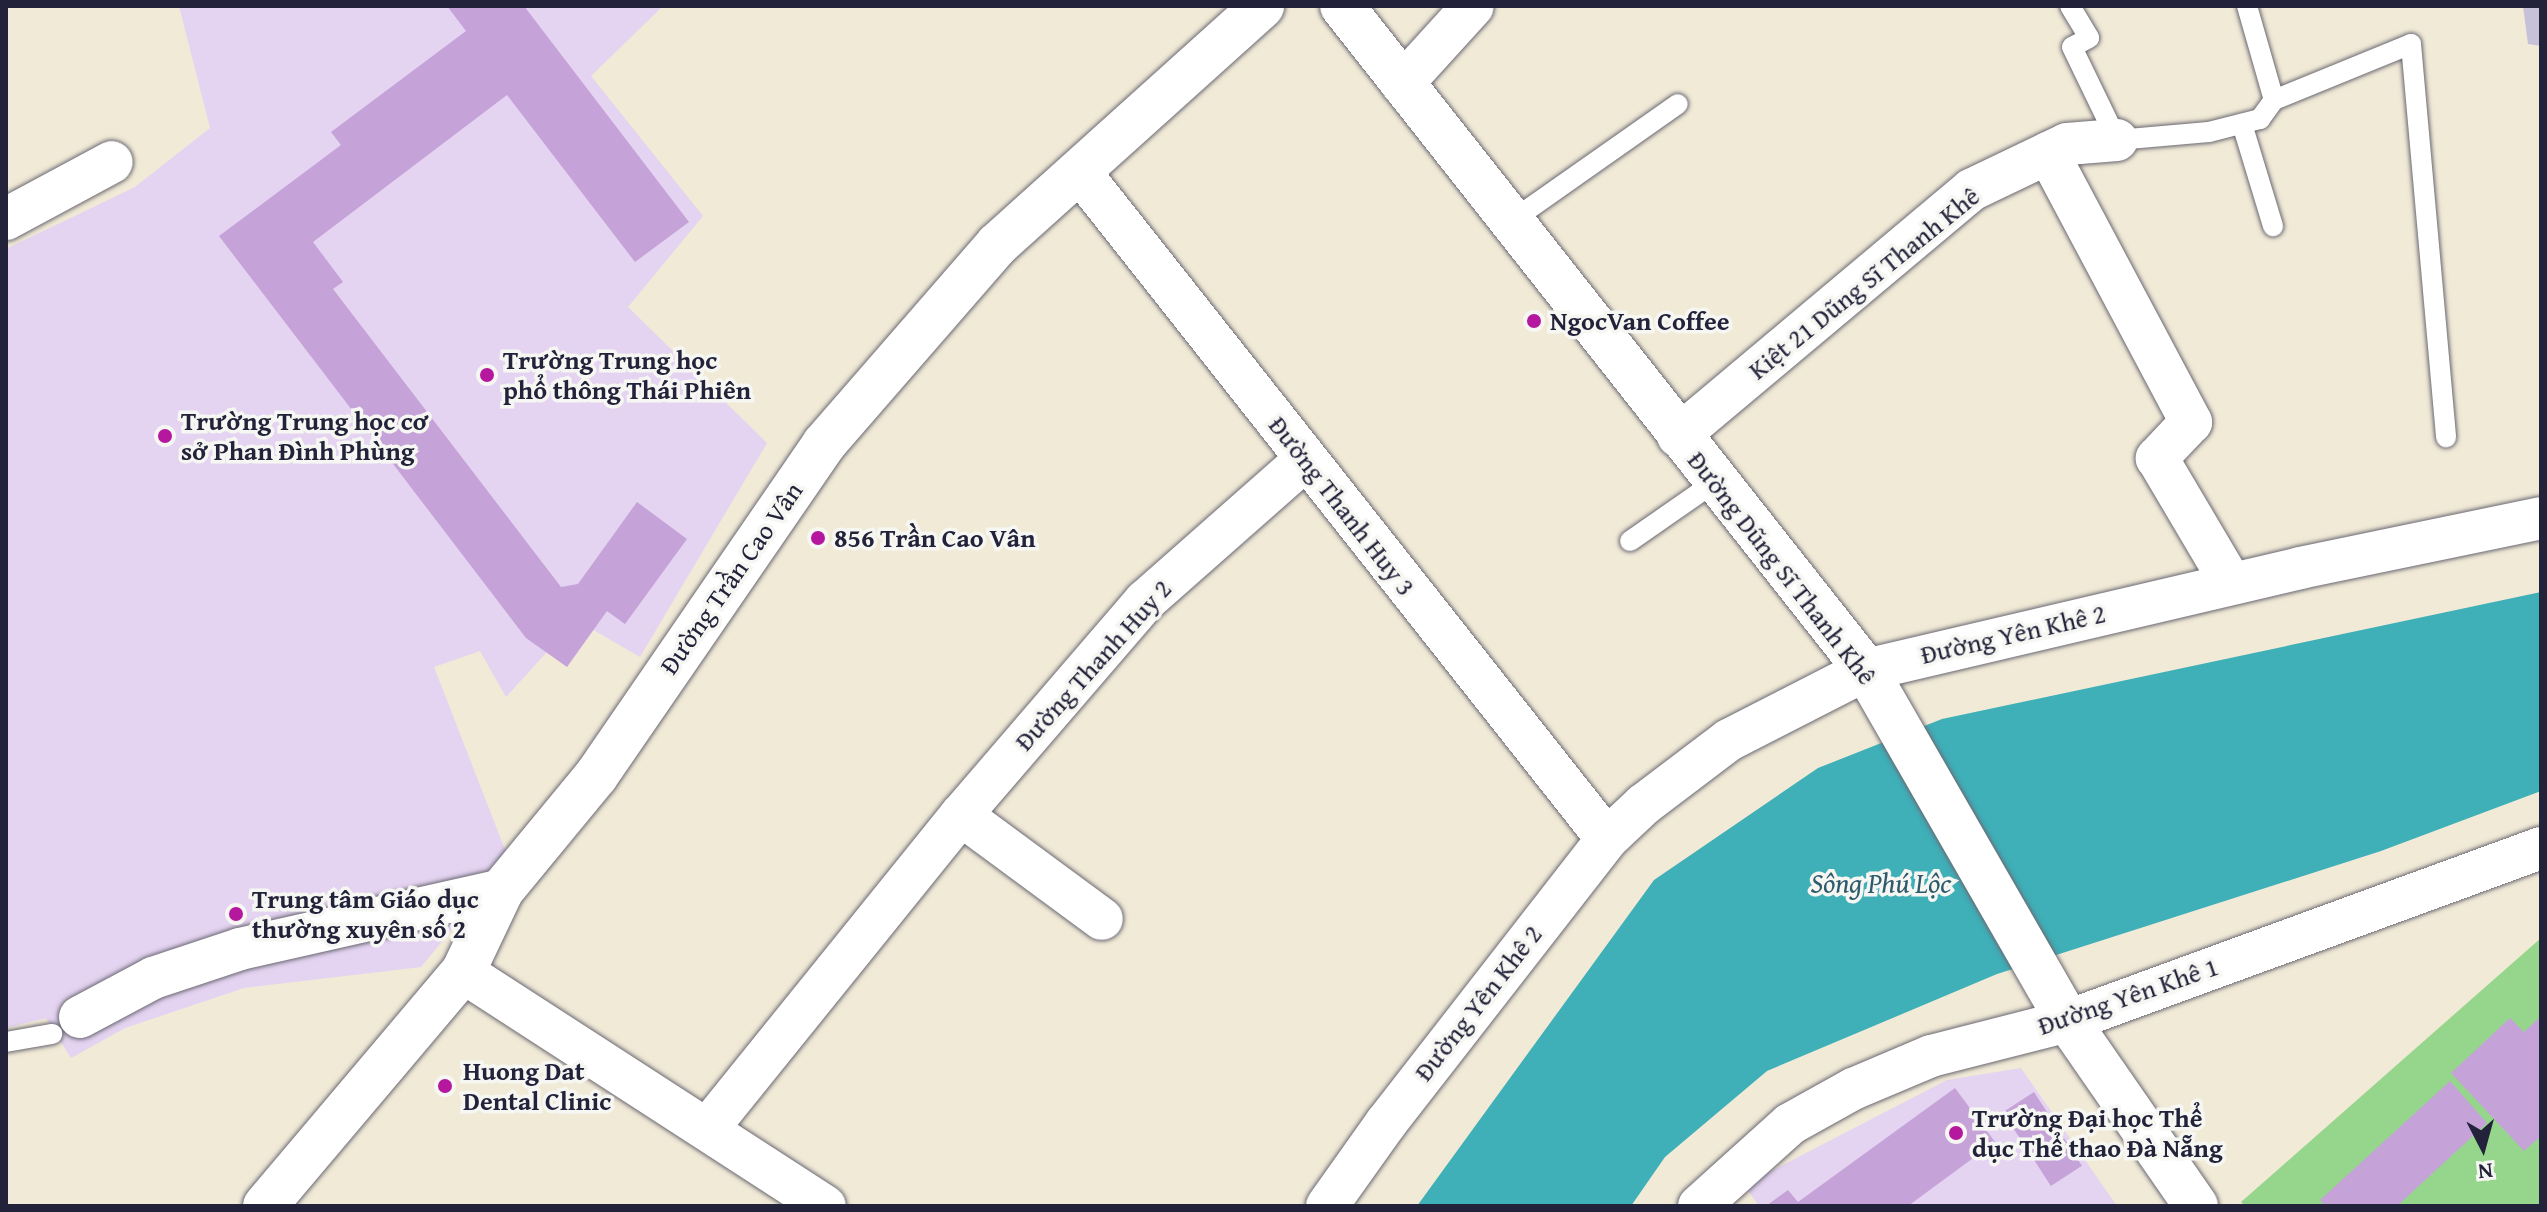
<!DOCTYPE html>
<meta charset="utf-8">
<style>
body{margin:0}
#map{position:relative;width:2547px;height:1212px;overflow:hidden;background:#f1ead7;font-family:"Gentium Book Plus",serif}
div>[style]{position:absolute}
.built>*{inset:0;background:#e4d3f1}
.industrial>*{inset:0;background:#c6c0d9}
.green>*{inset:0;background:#96d68c}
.water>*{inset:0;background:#3fafb8}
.building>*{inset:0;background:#c5a2d7;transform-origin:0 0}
.roads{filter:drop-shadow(0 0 2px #6a6872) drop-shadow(0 0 2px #6a6872)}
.service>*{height:20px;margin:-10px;padding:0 10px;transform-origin:10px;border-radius:10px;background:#fff}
.minor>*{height:42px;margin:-21px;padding:0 21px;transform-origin:21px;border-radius:21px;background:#fff}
.tertiary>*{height:44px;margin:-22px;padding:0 22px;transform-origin:22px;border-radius:22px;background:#fff}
.secondary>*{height:44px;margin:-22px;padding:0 22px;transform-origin:22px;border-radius:22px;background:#fff}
.dots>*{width:22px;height:22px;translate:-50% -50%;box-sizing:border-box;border:4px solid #f6f6f2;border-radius:50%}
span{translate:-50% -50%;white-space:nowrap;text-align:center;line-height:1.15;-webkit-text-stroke:7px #f6f6f2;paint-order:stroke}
.street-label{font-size:26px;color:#22223b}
.poi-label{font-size:26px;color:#22223b;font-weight:700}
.left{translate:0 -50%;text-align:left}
.water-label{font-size:28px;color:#2e5a6d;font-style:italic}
.frame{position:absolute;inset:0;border:8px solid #22223b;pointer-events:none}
.north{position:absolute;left:2443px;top:1108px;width:80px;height:80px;-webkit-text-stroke:6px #f6f6f2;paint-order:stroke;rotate:174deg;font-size:22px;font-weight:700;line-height:32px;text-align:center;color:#22223b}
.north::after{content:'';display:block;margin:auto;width:28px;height:36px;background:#22223b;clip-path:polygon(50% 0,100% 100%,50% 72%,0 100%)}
</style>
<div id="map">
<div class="built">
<i style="clip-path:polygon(179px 6px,663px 6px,591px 76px,703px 216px,628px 307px,767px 443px,640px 657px,576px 620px,506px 697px,480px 651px,434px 667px,509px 860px,421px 967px,244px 988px,125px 1028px,71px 1058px,46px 1018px,6px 1028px,6px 249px,135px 187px,210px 128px)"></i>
<i style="clip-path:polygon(2021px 1068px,2117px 1206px,1759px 1206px,1744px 1185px,1947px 1080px)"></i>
</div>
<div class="industrial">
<i style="clip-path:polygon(2523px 6px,2541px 6px,2541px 46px,2528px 44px)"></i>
</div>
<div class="green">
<i style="clip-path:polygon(2541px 938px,2541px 1206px,2245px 1206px,2241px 1202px)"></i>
</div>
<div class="water">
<i style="clip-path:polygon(2541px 592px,2541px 791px,2381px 851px,1997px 974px,1767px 1071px,1665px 1157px,1631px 1206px,1417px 1206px,1654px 880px,1818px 768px,1942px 719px)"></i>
</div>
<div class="building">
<i style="clip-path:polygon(447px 6px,524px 6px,689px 222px,635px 262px,507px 95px,313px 242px,343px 282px,333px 289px,561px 587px,578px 584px,637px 502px,687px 539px,625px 624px,607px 611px,567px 667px,526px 638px,219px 236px,341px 145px,331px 132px,466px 31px)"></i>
<i style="clip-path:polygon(2541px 1016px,2541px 1136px,2524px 1151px,2451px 1073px,2510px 1018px,2524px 1032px)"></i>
<i style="clip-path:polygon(2450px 1081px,2487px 1123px,2397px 1206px,2325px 1206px,2320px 1200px)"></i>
<i style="clip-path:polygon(1955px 1088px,1995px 1142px,1908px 1206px,1766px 1206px,1788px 1190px,1798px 1202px)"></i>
<i style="left:2034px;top:1092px;width:88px;height:37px;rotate:57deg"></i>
</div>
<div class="roads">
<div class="service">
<i style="left:2070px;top:6px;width:37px;rotate:59deg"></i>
<i style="left:2089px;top:38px;width:19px;rotate:152deg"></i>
<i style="left:2072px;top:47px;width:103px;rotate:64.2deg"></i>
<i style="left:2117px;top:140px;width:92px;rotate:-5deg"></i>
<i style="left:2209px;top:132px;width:53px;rotate:-14.3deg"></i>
<i style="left:2260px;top:119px;width:24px;rotate:-54deg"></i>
<i style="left:2274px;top:100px;width:148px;rotate:-22.2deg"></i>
<i style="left:2411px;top:44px;width:395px;rotate:84.9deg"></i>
<i style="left:2247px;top:6px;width:98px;rotate:74deg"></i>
<i style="left:2242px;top:124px;width:107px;rotate:73.1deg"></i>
<i style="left:1510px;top:222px;width:205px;rotate:-35.1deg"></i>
<i style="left:1630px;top:541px;width:103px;rotate:-34.8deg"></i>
<i style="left:6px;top:1042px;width:47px;rotate:-9.9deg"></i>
</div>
<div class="minor">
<i style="left:1402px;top:84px;width:105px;rotate:-47.7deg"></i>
<i style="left:2048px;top:153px;width:305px;rotate:62deg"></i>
<i style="left:2191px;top:422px;width:50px;rotate:133.4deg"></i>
<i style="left:2157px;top:458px;width:145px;rotate:59.4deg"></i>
<i style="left:1079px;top:171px;width:851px;rotate:51.68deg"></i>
<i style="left:6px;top:219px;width:120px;rotate:-28.3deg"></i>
<i style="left:1678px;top:436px;width:383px;rotate:-40deg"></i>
<i style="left:1971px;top:190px;width:106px;rotate:-25.6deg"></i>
<i style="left:2067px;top:144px;width:50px;rotate:-4.6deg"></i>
<i style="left:961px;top:815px;width:175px;rotate:36.4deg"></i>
<i style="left:463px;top:972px;width:431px;rotate:32.9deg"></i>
<i style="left:80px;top:1017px;width:83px;rotate:-28.1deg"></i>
<i style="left:153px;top:978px;width:92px;rotate:-18.4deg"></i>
<i style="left:240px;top:949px;width:269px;rotate:-12.7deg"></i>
<i style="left:709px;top:1127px;width:401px;rotate:-51.1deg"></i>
<i style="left:961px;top:815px;width:282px;rotate:-49.3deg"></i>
<i style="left:1145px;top:601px;width:213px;rotate:-41.4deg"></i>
<i style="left:1327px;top:1206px;width:102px;rotate:-54.6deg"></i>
<i style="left:1386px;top:1123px;width:360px;rotate:-52.1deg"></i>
<i style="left:1607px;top:839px;width:50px;rotate:-43.4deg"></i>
<i style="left:1643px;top:805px;width:108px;rotate:-37.1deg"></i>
<i style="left:1729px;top:740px;width:154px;rotate:-27.1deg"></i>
<i style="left:1866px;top:670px;width:446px;rotate:-13.2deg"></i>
<i style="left:2300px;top:568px;width:246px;rotate:-11.7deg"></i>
<i style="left:1699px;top:1206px;width:122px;rotate:-42deg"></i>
<i style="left:1790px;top:1124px;width:72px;rotate:-29.1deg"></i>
<i style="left:1853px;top:1089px;width:85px;rotate:-22.9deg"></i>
<i style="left:1931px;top:1056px;width:141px;rotate:-14.3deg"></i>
<i style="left:2068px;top:1021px;width:504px;rotate:-20.09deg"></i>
</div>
<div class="tertiary">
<i style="left:1342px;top:6px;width:846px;rotate:51.72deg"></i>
<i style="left:1866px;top:670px;width:405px;rotate:60.1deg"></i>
<i style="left:2068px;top:1021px;width:225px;rotate:55.3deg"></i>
</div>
<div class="secondary">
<i style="left:265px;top:1206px;width:307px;rotate:-49.8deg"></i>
<i style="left:463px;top:972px;width:91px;rotate:-64.6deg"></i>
<i style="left:502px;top:890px;width:148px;rotate:-50.5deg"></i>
<i style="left:596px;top:776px;width:403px;rotate:-55.5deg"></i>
<i style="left:824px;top:444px;width:264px;rotate:-49deg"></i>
<i style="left:997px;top:245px;width:357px;rotate:-42deg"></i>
</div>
</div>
<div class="dots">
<i style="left:1534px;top:321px;background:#b5179e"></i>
<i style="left:487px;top:375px;background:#b5179e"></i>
<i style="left:165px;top:436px;background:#b5179e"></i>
<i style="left:818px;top:538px;background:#b5179e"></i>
<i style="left:236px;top:914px;background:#b5179e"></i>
<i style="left:445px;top:1086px;background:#b5179e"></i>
<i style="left:1956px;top:1133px;background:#b5179e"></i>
</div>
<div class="street-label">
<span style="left:1864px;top:283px;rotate:-39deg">Kiệt 21 Dũng Sĩ Thanh Khê</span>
<span style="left:1342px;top:506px;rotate:52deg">Đường Thanh Huy 3</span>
<span style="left:1782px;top:568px;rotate:52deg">Đường Dũng Sĩ Thanh Khê</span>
<span style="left:731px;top:578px;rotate:-55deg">Đường Trần Cao Vân</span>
<span style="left:2013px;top:634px;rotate:-13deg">Đường Yên Khê 2</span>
<span style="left:1093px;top:665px;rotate:-48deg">Đường Thanh Huy 2</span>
<span style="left:2128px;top:996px;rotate:-19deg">Đường Yên Khê 1</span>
<span style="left:1478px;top:1003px;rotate:-52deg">Đường Yên Khê 2</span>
</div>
<div class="poi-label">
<span class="left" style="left:1550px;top:321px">NgocVan Coffee</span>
<span class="left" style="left:503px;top:375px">Trường Trung học<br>phổ thông Thái Phiên</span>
<span class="left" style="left:181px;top:436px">Trường Trung học cơ<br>sở Phan Đình Phùng</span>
<span class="left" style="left:834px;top:538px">856 Trần Cao Vân</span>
<span class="left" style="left:252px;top:914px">Trung tâm Giáo dục<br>thường xuyên số 2</span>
<span class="left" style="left:463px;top:1086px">Huong Dat<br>Dental Clinic</span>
<span class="left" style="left:1972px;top:1133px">Trường Đại học Thể<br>dục Thể thao Đà Nẵng</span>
</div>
<div class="water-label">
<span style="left:1881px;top:883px">Sông Phú Lộc</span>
</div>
<div class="frame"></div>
<div class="north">N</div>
</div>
